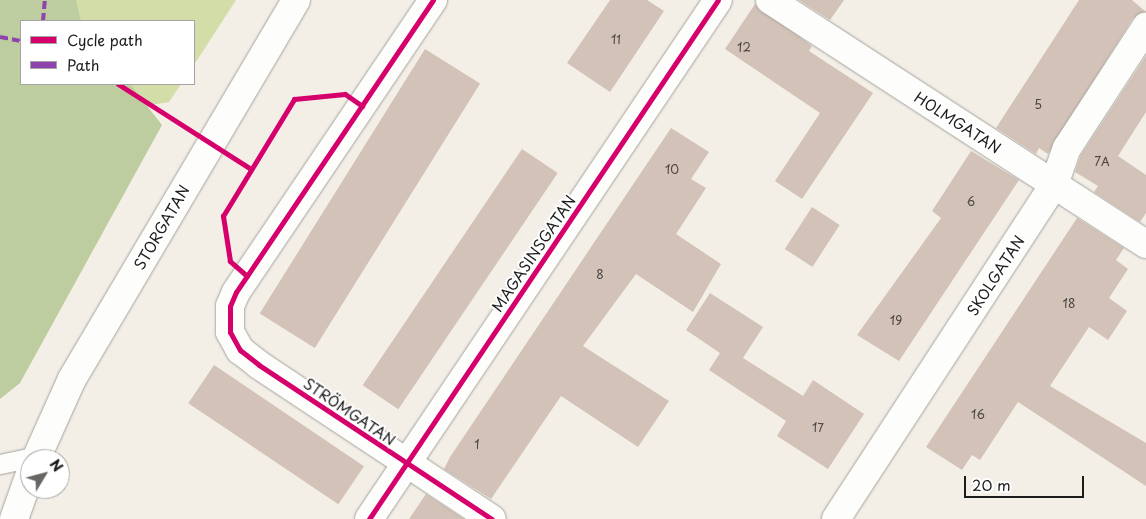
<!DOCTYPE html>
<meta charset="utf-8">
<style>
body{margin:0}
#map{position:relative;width:1146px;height:519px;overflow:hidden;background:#f3efe7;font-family:"Playpen Sans",sans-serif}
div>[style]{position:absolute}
.green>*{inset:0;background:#d3dda7}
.forest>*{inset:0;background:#becd9f}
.building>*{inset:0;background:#d3c2b7;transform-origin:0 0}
.roads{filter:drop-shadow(0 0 1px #a5a39f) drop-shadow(0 0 1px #a5a39f)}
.service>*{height:19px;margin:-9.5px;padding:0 9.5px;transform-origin:9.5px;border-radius:9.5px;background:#fdfdfb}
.minor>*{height:28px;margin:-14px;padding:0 14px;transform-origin:14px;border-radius:14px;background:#fdfdfb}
.tertiary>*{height:28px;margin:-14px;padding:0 14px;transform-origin:14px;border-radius:14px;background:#fdfdfb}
.quiet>*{height:4px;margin-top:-2px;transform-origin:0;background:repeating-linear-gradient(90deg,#8e44ad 0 8px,transparent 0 12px)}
.cycleway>*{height:5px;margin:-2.5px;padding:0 2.5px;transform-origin:2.5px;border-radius:2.5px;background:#d6006c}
span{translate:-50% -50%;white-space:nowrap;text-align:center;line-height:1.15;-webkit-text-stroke:4px #fff;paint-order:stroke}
.number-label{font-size:12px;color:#4a4643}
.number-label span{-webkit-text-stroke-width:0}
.street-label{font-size:15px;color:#1c1c1c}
.legend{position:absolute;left:20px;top:20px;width:175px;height:65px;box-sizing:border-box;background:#fff;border:1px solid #a4a4a4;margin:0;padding:6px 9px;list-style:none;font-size:15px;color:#1c1c1c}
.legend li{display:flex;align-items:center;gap:10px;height:25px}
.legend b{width:25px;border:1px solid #a4a4a4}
.north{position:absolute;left:20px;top:449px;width:50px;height:50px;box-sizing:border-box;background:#fff;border:1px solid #a4a4a4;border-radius:50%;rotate:53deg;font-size:14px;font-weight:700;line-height:20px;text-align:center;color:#1c1c1c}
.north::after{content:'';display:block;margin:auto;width:18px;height:22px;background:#676663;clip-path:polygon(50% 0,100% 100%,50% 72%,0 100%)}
.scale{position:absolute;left:964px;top:476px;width:120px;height:22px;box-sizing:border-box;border:2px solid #1c1c1c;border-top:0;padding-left:6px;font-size:15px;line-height:18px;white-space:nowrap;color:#1c1c1c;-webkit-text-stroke:4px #fff;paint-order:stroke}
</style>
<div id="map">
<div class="green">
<i style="clip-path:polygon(53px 0,236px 0,194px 65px,194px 21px,60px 21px)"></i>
<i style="clip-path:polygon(126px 84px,181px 84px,169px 102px,151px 105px)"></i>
</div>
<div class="forest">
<i style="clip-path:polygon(0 0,76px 0,81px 21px,21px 21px,21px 84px,130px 84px,162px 125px,20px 383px,0 399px)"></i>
</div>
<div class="building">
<i style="clip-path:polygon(610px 0,647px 0,664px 11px,610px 92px,567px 63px)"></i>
<i style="clip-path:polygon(799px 0,844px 0,830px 20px)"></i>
<i style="clip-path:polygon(1079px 0,1132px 0,1146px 12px,1133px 18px,1048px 154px,1039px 148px,1036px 154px,996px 128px)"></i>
<i style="clip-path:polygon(755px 4px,812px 46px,809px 51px,873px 93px,802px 199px,775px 181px,820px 113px,725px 49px)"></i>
<i style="left:425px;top:49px;width:65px;height:312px;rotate:32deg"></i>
<i style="clip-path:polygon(1146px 56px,1146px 112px,1118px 156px,1146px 175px,1146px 213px,1140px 222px,1094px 192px,1098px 186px,1075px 172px,1081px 155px)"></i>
<i style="clip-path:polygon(671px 128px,709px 152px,691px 179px,706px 188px,676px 234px,721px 264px,693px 312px,636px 274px,583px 346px,669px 401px,638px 447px,561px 396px,491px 499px,444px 469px,450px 457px)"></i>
<i style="left:522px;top:149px;width:43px;height:285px;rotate:34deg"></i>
<i style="clip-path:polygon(971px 151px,1019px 180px,899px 361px,857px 335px,941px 218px,932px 211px)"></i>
<i style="left:812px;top:207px;width:33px;height:50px;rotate:33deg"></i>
<i style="clip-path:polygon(1077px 218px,1124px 248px,1116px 260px,1128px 269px,1109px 298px,1127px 311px,1108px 340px,1089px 327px,1050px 386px,1146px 443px,1146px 486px,1018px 402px,980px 460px,972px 455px,962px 470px,926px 447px)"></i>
<i style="clip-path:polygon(710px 293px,763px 327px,743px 358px,803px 396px,813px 380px,864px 414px,828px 469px,777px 436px,786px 421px,709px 370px,720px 353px,686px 330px)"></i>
<i style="left:214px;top:365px;width:181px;height:46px;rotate:34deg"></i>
<i style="clip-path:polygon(426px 494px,464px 519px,409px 519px)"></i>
</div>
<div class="roads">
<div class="service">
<i style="left:0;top:464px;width:38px;rotate:-12deg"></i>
</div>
<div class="minor">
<i style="left:433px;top:0;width:352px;rotate:124deg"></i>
<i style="left:236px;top:292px;width:15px;rotate:113deg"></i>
<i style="left:230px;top:306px;width:26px;rotate:90deg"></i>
<i style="left:230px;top:332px;width:21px;rotate:61deg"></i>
<i style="left:240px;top:350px;width:24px;rotate:38deg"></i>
<i style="left:259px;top:365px;width:279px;rotate:33.5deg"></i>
<i style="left:770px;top:0;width:448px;rotate:33deg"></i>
<i style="left:369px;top:519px;width:625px;rotate:-56.08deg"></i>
<i style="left:836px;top:519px;width:399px;rotate:-56.9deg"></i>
<i style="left:1054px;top:185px;width:39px;rotate:-71deg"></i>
<i style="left:1067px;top:148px;width:145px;rotate:-56.9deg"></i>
</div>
<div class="tertiary">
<i style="left:36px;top:459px;width:88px;rotate:-65.8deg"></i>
<i style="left:72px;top:379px;width:440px;rotate:-59.4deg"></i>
<i style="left:14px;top:519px;width:48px;rotate:-70.4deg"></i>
</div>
</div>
<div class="quiet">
<i style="left:43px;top:21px;width:21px;rotate:-85deg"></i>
<i style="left:0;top:37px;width:21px;rotate:11deg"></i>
</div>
<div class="cycleway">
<i style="left:433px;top:0;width:352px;rotate:124deg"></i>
<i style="left:236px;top:292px;width:15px;rotate:113deg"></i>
<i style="left:230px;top:306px;width:26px;rotate:90deg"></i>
<i style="left:230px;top:332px;width:21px;rotate:61deg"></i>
<i style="left:240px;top:350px;width:24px;rotate:38deg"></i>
<i style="left:259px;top:365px;width:279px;rotate:33.5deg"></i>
<i style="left:118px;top:84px;width:158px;rotate:32.6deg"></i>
<i style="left:247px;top:276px;width:23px;rotate:-139deg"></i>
<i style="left:230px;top:261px;width:46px;rotate:-98.8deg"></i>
<i style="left:223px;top:216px;width:137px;rotate:-58.7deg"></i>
<i style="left:294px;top:99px;width:51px;rotate:-5.6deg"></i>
<i style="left:345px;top:94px;width:21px;rotate:35deg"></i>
<i style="left:369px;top:519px;width:625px;rotate:-56.08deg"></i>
</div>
<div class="number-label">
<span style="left:616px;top:40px">11</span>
<span style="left:744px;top:48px">12</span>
<span style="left:1038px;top:105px">5</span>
<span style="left:1102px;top:162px">7A</span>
<span style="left:672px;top:170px">10</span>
<span style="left:971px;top:202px">6</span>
<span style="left:600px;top:275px">8</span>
<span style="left:1069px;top:304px">18</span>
<span style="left:896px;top:321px">19</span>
<span style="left:978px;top:415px">16</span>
<span style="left:818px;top:428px">17</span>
<span style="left:477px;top:445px">1</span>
</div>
<div class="street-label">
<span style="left:958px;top:122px;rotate:33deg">HOLMGATAN</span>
<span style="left:161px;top:227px;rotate:-60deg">STORGATAN</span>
<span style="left:533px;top:253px;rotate:-56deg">MAGASINSGATAN</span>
<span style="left:995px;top:275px;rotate:-57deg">SKOLGATAN</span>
<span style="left:350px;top:411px;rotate:34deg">STRÖMGATAN</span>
</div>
<ul class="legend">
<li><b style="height:6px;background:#d6006c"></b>Cycle path</li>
<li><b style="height:6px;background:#8e44ad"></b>Path</li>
</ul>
<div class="north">N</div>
<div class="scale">20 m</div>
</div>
